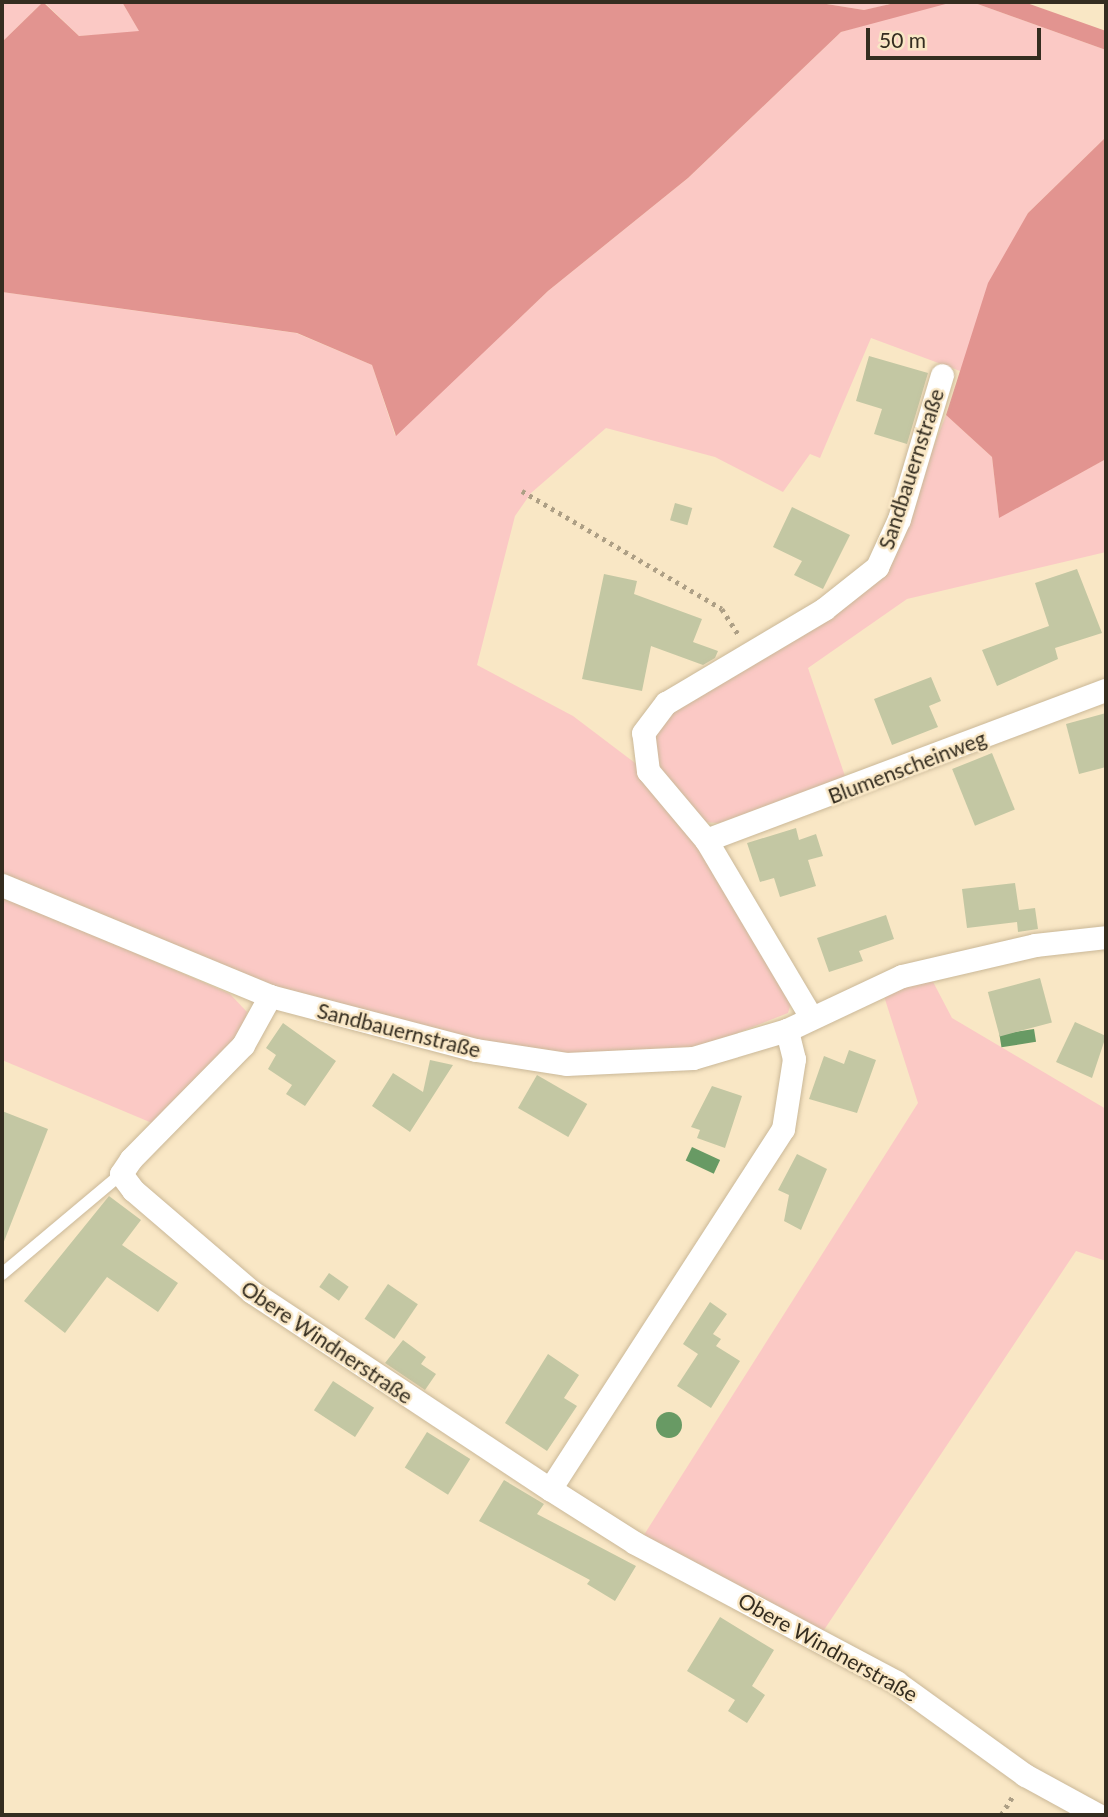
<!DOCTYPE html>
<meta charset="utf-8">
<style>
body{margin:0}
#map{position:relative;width:1108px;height:1817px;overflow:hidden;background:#f9e7c5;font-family:Lato,sans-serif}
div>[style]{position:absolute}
.green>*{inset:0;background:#fbc9c5}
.forest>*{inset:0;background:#e29490}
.water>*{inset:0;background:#689a64;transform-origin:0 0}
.round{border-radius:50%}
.building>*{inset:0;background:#c3c7a3;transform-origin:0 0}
.path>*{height:4.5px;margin-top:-2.25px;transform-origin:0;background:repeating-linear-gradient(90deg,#ad9f85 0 3.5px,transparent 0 8.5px)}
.roads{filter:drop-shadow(0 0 2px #cab898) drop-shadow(0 0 2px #cab898)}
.lane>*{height:12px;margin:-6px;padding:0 6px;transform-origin:6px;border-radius:6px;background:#fff}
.street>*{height:23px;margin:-11.5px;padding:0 11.5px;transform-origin:11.5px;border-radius:11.5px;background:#fff}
span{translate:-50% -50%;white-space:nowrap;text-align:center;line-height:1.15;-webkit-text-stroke:5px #f9e7c5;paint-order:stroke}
.street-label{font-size:21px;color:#342d20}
.frame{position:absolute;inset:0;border:4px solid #342d20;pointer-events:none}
.scale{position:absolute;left:866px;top:28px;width:175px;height:32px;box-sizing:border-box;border:4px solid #342d20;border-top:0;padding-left:9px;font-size:21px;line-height:24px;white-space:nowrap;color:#342d20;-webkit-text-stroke:5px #f9e7c5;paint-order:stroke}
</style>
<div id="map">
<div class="green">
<i style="clip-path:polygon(2px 2px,43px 2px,2px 42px)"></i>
<i style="clip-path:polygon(44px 2px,122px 2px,140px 32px,79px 36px)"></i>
<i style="clip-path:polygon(815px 2px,887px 2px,887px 5px,864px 10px)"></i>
<i style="clip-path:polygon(972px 2px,1106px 50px,1106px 137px,1028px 213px,960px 371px,871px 338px,820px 458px,810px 454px,783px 492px,715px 457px,606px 428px,531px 493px,515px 516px,477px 665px,573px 716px,639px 766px,703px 847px,791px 1003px,788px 1013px,699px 1048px,580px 1055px,458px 1037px,270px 986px,2px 873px,2px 292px,296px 333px,372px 365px,395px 435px,548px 291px,688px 178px,841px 32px,935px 4px)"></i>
<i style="clip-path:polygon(946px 415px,992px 457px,999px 517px,1106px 459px,1106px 552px,907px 599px,808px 668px,846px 779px,719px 823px,702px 822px,657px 769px,652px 728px,663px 714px,850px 600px,912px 501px)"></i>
<i style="clip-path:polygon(2px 895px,230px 994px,247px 1012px,242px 1036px,152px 1123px,2px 1060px)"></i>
<i style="clip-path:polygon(931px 978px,952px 1018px,1106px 1109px,1106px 1261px,1076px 1251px,820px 1636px,642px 1538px,918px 1103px,883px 993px)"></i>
</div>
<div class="forest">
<i style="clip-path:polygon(43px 2px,79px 36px,139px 31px,122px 2px,814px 2px,864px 10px,899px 2px,953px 2px,841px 32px,688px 178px,548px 291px,396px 436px,372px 365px,297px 333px,2px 292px,2px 42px)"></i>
<i style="clip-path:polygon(972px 2px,1024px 2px,1106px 31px,1106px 50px)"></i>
<i style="clip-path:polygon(1106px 137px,1106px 459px,999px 518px,992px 457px,946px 415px,988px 283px,1028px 213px)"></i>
</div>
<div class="water">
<i style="left:1034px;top:1029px;width:13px;height:35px;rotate:81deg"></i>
<i style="left:692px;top:1147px;width:31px;height:15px;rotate:25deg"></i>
<i class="round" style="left:656px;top:1412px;width:26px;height:26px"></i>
</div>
<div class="building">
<i style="clip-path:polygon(869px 356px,928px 373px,907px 444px,874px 434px,882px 409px,856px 401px)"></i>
<i style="left:675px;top:503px;width:18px;height:18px;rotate:16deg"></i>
<i style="clip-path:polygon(792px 507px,850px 535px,823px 589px,794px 575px,802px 561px,773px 547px)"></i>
<i style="clip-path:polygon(1077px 569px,1102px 633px,1055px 648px,1058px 659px,997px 686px,982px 650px,1049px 626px,1035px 583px)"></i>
<i style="clip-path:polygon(604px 574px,637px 581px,634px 594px,702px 619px,693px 642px,718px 651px,715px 658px,703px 665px,651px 646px,642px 691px,582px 679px)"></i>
<i style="clip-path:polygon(931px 677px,941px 701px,929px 706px,938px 727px,892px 745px,874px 699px)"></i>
<i style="clip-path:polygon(1106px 713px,1106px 767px,1079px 774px,1066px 724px)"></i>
<i style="left:992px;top:753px;width:61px;height:43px;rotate:68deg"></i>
<i style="clip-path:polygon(796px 828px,799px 840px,816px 834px,823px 856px,808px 860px,816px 886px,780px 897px,774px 878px,760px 882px,747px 843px)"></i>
<i style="clip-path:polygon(1015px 883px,1019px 910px,1035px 908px,1038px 929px,1018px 932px,1017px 922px,967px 928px,962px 889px)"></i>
<i style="clip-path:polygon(886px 915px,894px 939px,859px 951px,863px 961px,829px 972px,817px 938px)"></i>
<i style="left:1040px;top:978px;width:46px;height:54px;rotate:75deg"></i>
<i style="clip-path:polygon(1075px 1022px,1106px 1036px,1092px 1078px,1056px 1062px)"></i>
<i style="clip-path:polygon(283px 1023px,336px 1061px,305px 1106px,286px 1094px,292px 1085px,268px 1069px,276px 1055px,266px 1048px)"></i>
<i style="clip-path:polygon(849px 1050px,876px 1060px,857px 1113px,809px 1099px,824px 1056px,844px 1064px)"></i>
<i style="clip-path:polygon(430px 1060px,453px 1065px,410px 1132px,372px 1106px,393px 1073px,423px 1092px)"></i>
<i style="left:537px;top:1075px;width:58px;height:38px;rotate:30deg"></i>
<i style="clip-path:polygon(712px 1086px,742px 1096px,725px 1148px,697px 1138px,700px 1130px,691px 1127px)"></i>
<i style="clip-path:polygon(2px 1111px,48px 1129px,3px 1244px,2px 1243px)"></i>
<i style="clip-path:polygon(797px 1154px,827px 1169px,801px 1230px,784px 1221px,789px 1195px,778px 1190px)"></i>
<i style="clip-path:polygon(109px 1196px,141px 1220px,122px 1245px,178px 1283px,158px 1312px,107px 1277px,65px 1333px,24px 1301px)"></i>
<i style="left:329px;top:1273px;width:24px;height:17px;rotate:35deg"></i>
<i style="left:388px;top:1284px;width:36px;height:42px;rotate:34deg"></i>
<i style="clip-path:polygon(710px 1302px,727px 1314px,713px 1334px,721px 1339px,716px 1346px,740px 1361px,711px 1408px,677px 1386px,698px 1354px,683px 1344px)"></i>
<i style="clip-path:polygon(403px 1340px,426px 1357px,421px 1364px,436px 1374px,425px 1390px,385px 1363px)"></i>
<i style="clip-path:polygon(548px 1354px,579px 1375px,564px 1398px,577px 1406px,547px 1451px,505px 1423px)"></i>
<i style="left:333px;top:1381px;width:49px;height:35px;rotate:33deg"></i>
<i style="left:427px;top:1432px;width:51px;height:42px;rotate:32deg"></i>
<i style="clip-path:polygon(504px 1480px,544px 1504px,537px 1514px,636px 1566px,615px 1601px,587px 1584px,590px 1580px,479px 1521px)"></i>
<i style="clip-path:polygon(720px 1617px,774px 1650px,752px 1686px,765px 1695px,747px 1723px,728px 1711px,735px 1700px,687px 1671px)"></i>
</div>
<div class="path">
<i style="left:522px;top:491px;width:232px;rotate:30.5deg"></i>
<i style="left:722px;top:609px;width:30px;rotate:57deg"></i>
<i style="left:1001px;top:1815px;width:25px;rotate:-58deg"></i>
</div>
<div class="roads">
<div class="lane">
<i style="left:2px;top:1274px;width:155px;rotate:-40deg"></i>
</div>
<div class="street">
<i style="left:706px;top:840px;width:427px;rotate:-20.6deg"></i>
<i style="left:2px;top:885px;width:290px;rotate:22.5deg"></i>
<i style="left:270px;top:996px;width:213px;rotate:14.7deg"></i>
<i style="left:476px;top:1050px;width:91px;rotate:8.8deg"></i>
<i style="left:566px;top:1064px;width:127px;rotate:-2.7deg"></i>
<i style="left:693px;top:1058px;width:98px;rotate:-16.6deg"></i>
<i style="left:787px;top:1030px;width:127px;rotate:-25.2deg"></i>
<i style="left:902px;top:976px;width:137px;rotate:-13.1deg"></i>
<i style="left:1035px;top:945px;width:71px;rotate:-6.4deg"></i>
<i style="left:270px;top:996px;width:56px;rotate:118.9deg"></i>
<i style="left:243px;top:1045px;width:160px;rotate:134.5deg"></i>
<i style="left:131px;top:1159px;width:18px;rotate:124deg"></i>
<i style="left:121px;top:1174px;width:20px;rotate:53deg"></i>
<i style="left:133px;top:1190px;width:157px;rotate:40.6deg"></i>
<i style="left:252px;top:1292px;width:357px;rotate:33.5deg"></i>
<i style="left:550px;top:1489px;width:101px;rotate:32.4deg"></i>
<i style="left:635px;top:1543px;width:296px;rotate:28deg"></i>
<i style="left:896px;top:1682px;width:159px;rotate:35.8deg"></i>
<i style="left:1025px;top:1775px;width:83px;rotate:28.7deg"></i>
<i style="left:811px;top:1017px;width:206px;rotate:-120.7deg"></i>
<i style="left:706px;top:840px;width:90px;rotate:-130deg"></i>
<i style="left:648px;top:771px;width:38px;rotate:-97deg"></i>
<i style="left:643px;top:733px;width:38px;rotate:-53deg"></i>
<i style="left:666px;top:703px;width:184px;rotate:-30.7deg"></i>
<i style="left:824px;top:609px;width:68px;rotate:-38.4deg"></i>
<i style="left:877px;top:567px;width:53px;rotate:-65.4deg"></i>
<i style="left:899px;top:519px;width:150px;rotate:-73.4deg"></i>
<i style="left:550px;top:1489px;width:429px;rotate:-57.1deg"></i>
<i style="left:783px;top:1129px;width:71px;rotate:-81.1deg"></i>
<i style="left:794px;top:1059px;width:30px;rotate:-104deg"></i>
</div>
</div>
<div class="street-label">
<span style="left:911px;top:469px;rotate:-72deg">Sandbauernstraße</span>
<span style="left:907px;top:767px;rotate:-21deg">Blumenscheinweg</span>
<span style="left:399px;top:1030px;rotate:14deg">Sandbauernstraße</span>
<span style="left:327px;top:1342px;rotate:34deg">Obere Windnerstraße</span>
<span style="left:828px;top:1647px;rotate:29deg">Obere Windnerstraße</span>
</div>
<div class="frame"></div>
<div class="scale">50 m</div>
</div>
